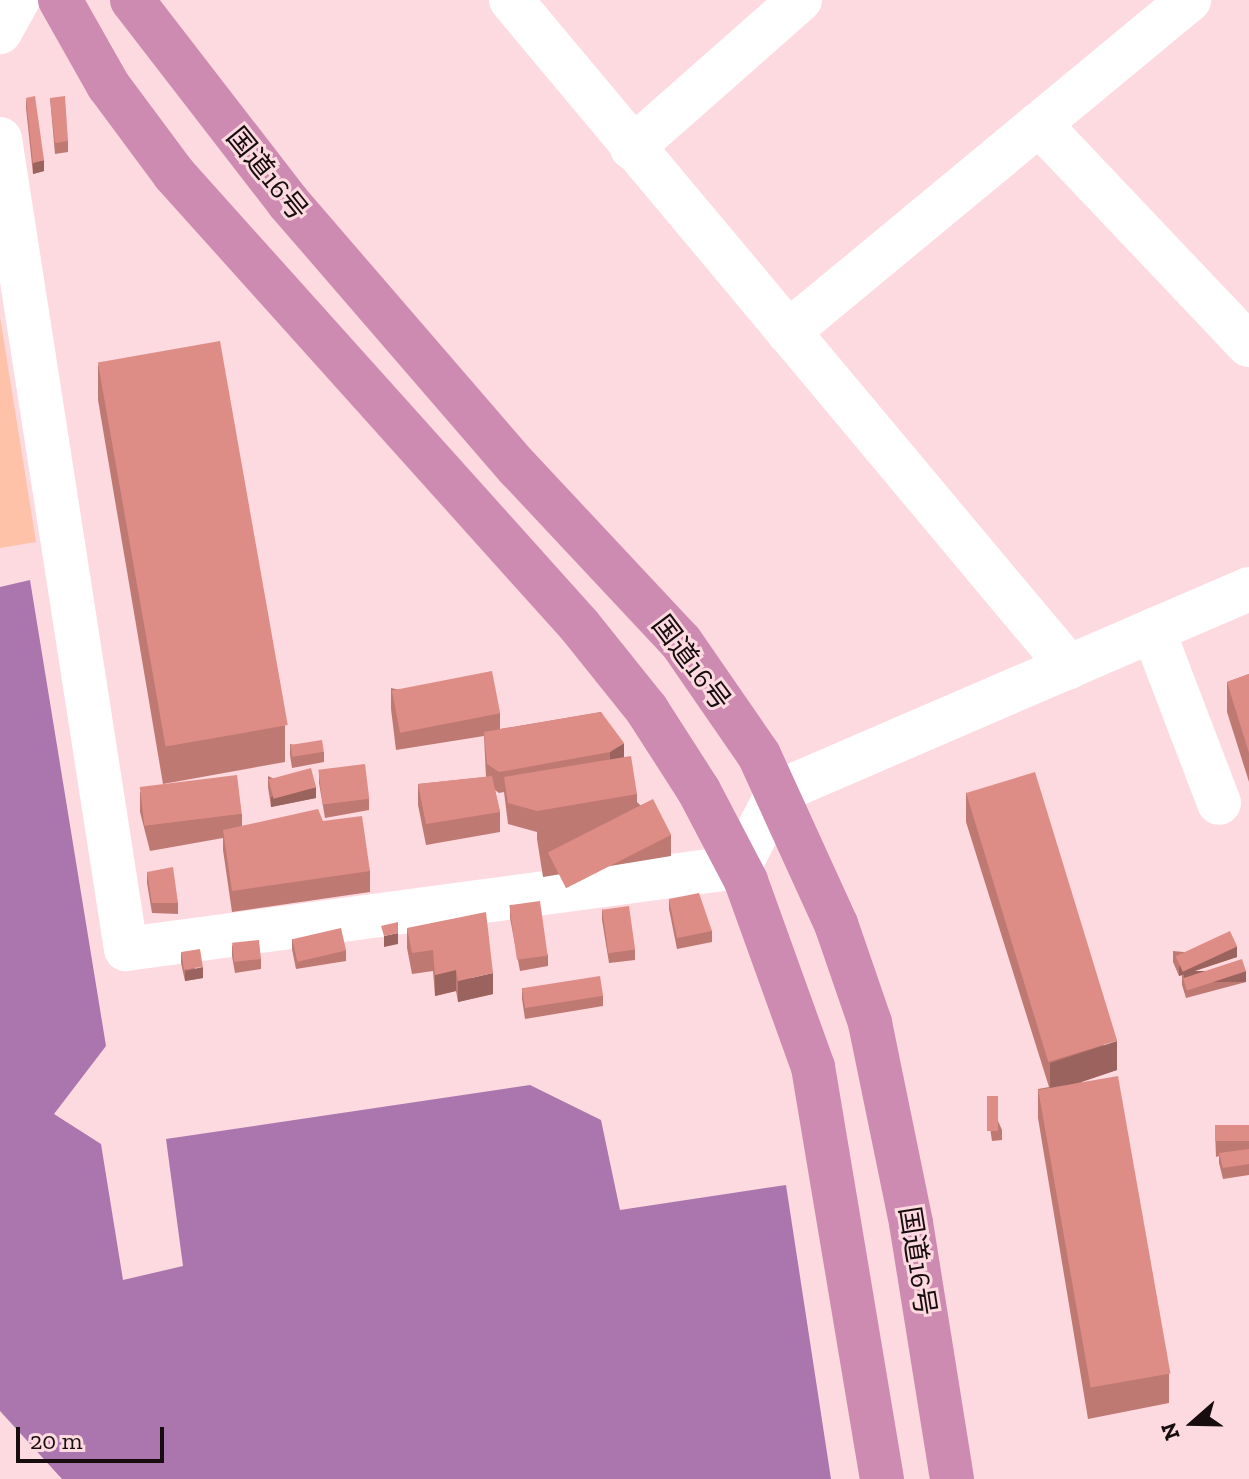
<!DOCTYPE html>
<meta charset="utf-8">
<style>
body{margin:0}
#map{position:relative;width:1249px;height:1479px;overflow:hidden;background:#fdd9e0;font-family:"Zilla Slab","Noto Sans JP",serif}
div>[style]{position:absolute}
.green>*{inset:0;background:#fdc2a8}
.water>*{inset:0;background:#aa76ad}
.minor>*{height:44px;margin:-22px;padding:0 22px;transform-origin:22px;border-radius:22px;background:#fff}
.highway>*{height:44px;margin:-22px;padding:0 22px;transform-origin:22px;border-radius:22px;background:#ce8bb1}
.wall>*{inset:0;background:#bf7973}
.shaded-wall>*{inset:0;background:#9b635e;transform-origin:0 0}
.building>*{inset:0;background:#de8d86;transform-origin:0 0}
span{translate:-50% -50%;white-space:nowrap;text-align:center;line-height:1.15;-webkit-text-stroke:6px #fdd9e0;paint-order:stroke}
.street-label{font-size:28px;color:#170c0e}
.north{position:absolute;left:1153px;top:1383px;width:80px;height:80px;-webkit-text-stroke:6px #fdd9e0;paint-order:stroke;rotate:250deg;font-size:22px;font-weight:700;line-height:32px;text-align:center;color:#170c0e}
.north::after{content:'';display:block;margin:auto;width:28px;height:36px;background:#170c0e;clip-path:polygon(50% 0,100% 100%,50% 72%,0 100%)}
.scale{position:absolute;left:16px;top:1427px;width:148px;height:36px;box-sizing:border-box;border:4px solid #170c0e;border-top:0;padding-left:10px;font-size:24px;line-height:28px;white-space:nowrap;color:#170c0e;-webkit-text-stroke:6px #fdd9e0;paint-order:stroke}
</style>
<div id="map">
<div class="green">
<i style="clip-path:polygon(0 317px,36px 542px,0 548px)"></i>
</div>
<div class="water">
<i style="clip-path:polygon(30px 580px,106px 1046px,54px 1114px,101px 1144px,123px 1280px,183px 1266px,166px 1139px,530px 1085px,601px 1120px,620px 1210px,786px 1185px,831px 1479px,62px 1479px,0 1411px,0 587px)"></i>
</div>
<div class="minor">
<i style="left:511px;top:0;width:870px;rotate:50.08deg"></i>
<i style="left:0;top:32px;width:37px;rotate:-61deg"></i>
<i style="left:1039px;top:124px;width:305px;rotate:46.5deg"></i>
<i style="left:0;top:139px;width:820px;rotate:81.16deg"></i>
<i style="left:126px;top:949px;width:618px;rotate:-7.62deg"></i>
<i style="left:739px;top:867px;width:85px;rotate:-62.5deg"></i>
<i style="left:778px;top:792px;width:513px;rotate:-23.32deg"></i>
<i style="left:632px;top:148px;width:224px;rotate:-41.4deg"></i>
<i style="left:788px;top:332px;width:521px;rotate:-39.62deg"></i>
<i style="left:1153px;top:630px;width:185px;rotate:69.1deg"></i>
</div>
<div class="highway">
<i style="left:60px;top:0;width:98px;rotate:60.5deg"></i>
<i style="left:108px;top:85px;width:111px;rotate:53.4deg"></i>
<i style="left:174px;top:174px;width:606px;rotate:48.08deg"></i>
<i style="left:579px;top:625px;width:109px;rotate:51.3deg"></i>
<i style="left:647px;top:710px;width:96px;rotate:57.3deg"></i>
<i style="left:699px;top:791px;width:102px;rotate:62.4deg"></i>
<i style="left:746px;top:881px;width:198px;rotate:70.2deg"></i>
<i style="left:813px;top:1067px;width:418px;rotate:80.5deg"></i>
<i style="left:132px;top:0;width:255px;rotate:52.3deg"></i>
<i style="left:288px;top:202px;width:352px;rotate:49.2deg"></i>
<i style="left:518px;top:468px;width:238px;rotate:46.9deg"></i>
<i style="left:681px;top:642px;width:137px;rotate:55.4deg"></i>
<i style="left:759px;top:755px;width:186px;rotate:65.5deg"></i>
<i style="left:836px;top:924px;width:105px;rotate:71deg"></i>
<i style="left:870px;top:1023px;width:204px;rotate:78.4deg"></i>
<i style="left:911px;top:1223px;width:259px;rotate:80.9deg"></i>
</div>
<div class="wall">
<i style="clip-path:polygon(26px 98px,44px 171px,33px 174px,26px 108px)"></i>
<i style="clip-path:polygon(50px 98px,68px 141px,68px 152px,55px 154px)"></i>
<i style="clip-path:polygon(98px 364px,285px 726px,285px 762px,163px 784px,98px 400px)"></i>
<i style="clip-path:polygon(1249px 674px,1249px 782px,1227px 712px,1227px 682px)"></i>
<i style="clip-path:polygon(391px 688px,500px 713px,500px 729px,601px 712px,624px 757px,637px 794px,637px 802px,671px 835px,671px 856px,543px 877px,537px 839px,537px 832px,508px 824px,504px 792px,499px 793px,495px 790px,500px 812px,500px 832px,426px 845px,418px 805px,418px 784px,486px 777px,484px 736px,396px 750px,391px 709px)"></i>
<i style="clip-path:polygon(290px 744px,324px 752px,324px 762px,292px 768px,290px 755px)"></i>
<i style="clip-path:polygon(319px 772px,369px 799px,369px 810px,325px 818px,319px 783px)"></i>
<i style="clip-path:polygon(268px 776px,316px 798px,271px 807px,268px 787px)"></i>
<i style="clip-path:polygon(140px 792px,242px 814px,242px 826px,323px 821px,370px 871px,370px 892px,232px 912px,223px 850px,223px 838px,150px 851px,140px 812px)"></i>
<i style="clip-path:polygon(966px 792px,1117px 1070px,1082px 1082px,1169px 1374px,1169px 1403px,1088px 1419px,1038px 1118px,1038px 1089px,1049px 1087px,966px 822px)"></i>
<i style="clip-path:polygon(147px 872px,178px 903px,178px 914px,152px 913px,147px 883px)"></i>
<i style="clip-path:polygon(669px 899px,712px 931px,712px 942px,677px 949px,669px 909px)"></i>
<i style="clip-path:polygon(510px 907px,548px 955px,548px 966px,520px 971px,510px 918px)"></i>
<i style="clip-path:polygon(602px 909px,635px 950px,635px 960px,609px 963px,602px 920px)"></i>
<i style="clip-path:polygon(407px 928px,493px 994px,458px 1002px,456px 991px,435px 996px,433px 971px,412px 974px,407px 948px)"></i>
<i style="clip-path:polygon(292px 939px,346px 950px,346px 961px,296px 969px,292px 949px)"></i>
<i style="clip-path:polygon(232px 945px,261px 959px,261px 969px,235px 973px,232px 956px)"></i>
<i style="clip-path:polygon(1173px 951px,1237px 957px,1195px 971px,1246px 982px,1186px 998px,1182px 985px,1182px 975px,1179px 976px,1173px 962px)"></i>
<i style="clip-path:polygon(181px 952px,203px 978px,185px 981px,181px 963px)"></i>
<i style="clip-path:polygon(522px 988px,603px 996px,603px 1006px,525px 1019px,522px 999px)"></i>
<i style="clip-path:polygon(987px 1096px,1002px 1130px,1002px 1140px,992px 1141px,987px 1107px)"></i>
<i style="clip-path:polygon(1249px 1125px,1249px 1175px,1223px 1179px,1219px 1163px,1219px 1156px,1216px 1157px,1215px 1130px)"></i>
</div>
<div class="shaded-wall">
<i style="clip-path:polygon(44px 160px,44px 171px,33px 174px,33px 163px)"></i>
<i style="clip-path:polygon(624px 743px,624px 764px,610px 773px,610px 752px)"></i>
<i style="clip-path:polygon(316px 787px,316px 798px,271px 807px,271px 797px)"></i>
<i style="clip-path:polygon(398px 933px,398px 944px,384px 947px,384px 936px)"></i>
<i style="clip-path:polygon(1237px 946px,1237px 957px,1179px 976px,1179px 966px)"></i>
<i style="clip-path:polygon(203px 967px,203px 978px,185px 981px,185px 971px)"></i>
<i style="clip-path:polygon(456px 970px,456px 991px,435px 996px,435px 975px)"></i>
<i style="left:1246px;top:971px;width:11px;height:62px;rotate:90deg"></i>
<i style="clip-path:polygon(493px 973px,493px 994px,458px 1002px,458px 981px)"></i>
<i style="clip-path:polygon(1117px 1041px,1117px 1070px,1050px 1092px,1050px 1063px)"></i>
</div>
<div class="building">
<i style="clip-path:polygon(35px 96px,44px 160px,33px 163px,26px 98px)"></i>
<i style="clip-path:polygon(65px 96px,68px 141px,55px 143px,50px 98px)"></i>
<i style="left:220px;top:341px;width:390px;height:124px;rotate:80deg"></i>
<i style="left:492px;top:671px;width:43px;height:102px;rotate:79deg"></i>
<i style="clip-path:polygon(1249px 674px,1249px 753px,1227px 682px)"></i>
<i style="clip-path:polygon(601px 712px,624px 743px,610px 752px,499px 772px,487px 764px,484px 732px)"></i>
<i style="left:322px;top:740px;width:12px;height:32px;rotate:81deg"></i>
<i style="clip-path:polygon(631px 756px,637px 794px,537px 811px,508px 803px,504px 777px)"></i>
<i style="left:365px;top:764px;width:35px;height:47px;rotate:83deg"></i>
<i style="left:311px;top:768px;width:20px;height:44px;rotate:75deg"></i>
<i style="left:1035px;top:772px;width:281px;height:72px;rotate:73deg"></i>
<i style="left:237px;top:775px;width:39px;height:98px;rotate:83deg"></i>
<i style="clip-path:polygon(492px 776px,500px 812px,426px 824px,418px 784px)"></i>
<i style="left:653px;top:799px;width:40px;height:118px;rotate:63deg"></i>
<i style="clip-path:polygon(318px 809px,323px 821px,362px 816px,370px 871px,232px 891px,223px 830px)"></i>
<i style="clip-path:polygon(173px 867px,178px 903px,152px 903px,147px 872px)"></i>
<i style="clip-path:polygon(699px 893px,712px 931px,677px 938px,669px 899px)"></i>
<i style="left:540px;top:901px;width:55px;height:31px;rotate:82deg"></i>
<i style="left:629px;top:906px;width:44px;height:27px;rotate:82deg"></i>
<i style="clip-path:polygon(486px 912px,493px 973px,458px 981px,456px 970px,435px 975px,433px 950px,412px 953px,407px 928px)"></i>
<i style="clip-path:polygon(398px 922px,398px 933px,384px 936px,381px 926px)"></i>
<i style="left:341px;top:928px;width:23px;height:50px;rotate:77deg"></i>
<i style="left:1230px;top:931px;width:17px;height:60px;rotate:65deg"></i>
<i style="left:259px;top:940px;width:19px;height:27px;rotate:84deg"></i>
<i style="left:200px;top:949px;width:18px;height:19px;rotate:81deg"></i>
<i style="left:1242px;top:959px;width:13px;height:62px;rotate:72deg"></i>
<i style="left:600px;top:976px;width:20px;height:79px;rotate:81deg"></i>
<i style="left:1118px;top:1076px;width:302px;height:81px;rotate:80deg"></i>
<i style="left:987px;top:1096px;width:11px;height:35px"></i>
<i style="left:1249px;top:1125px;width:16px;height:34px;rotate:90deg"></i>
<i style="clip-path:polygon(1249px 1149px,1249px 1164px,1223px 1168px,1219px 1153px)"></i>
</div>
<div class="street-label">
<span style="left:267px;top:174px;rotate:51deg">国道16号</span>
<span style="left:691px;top:663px;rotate:53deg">国道16号</span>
<span style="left:917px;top:1261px;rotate:81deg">国道16号</span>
</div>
<div class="north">N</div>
<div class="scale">20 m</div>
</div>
